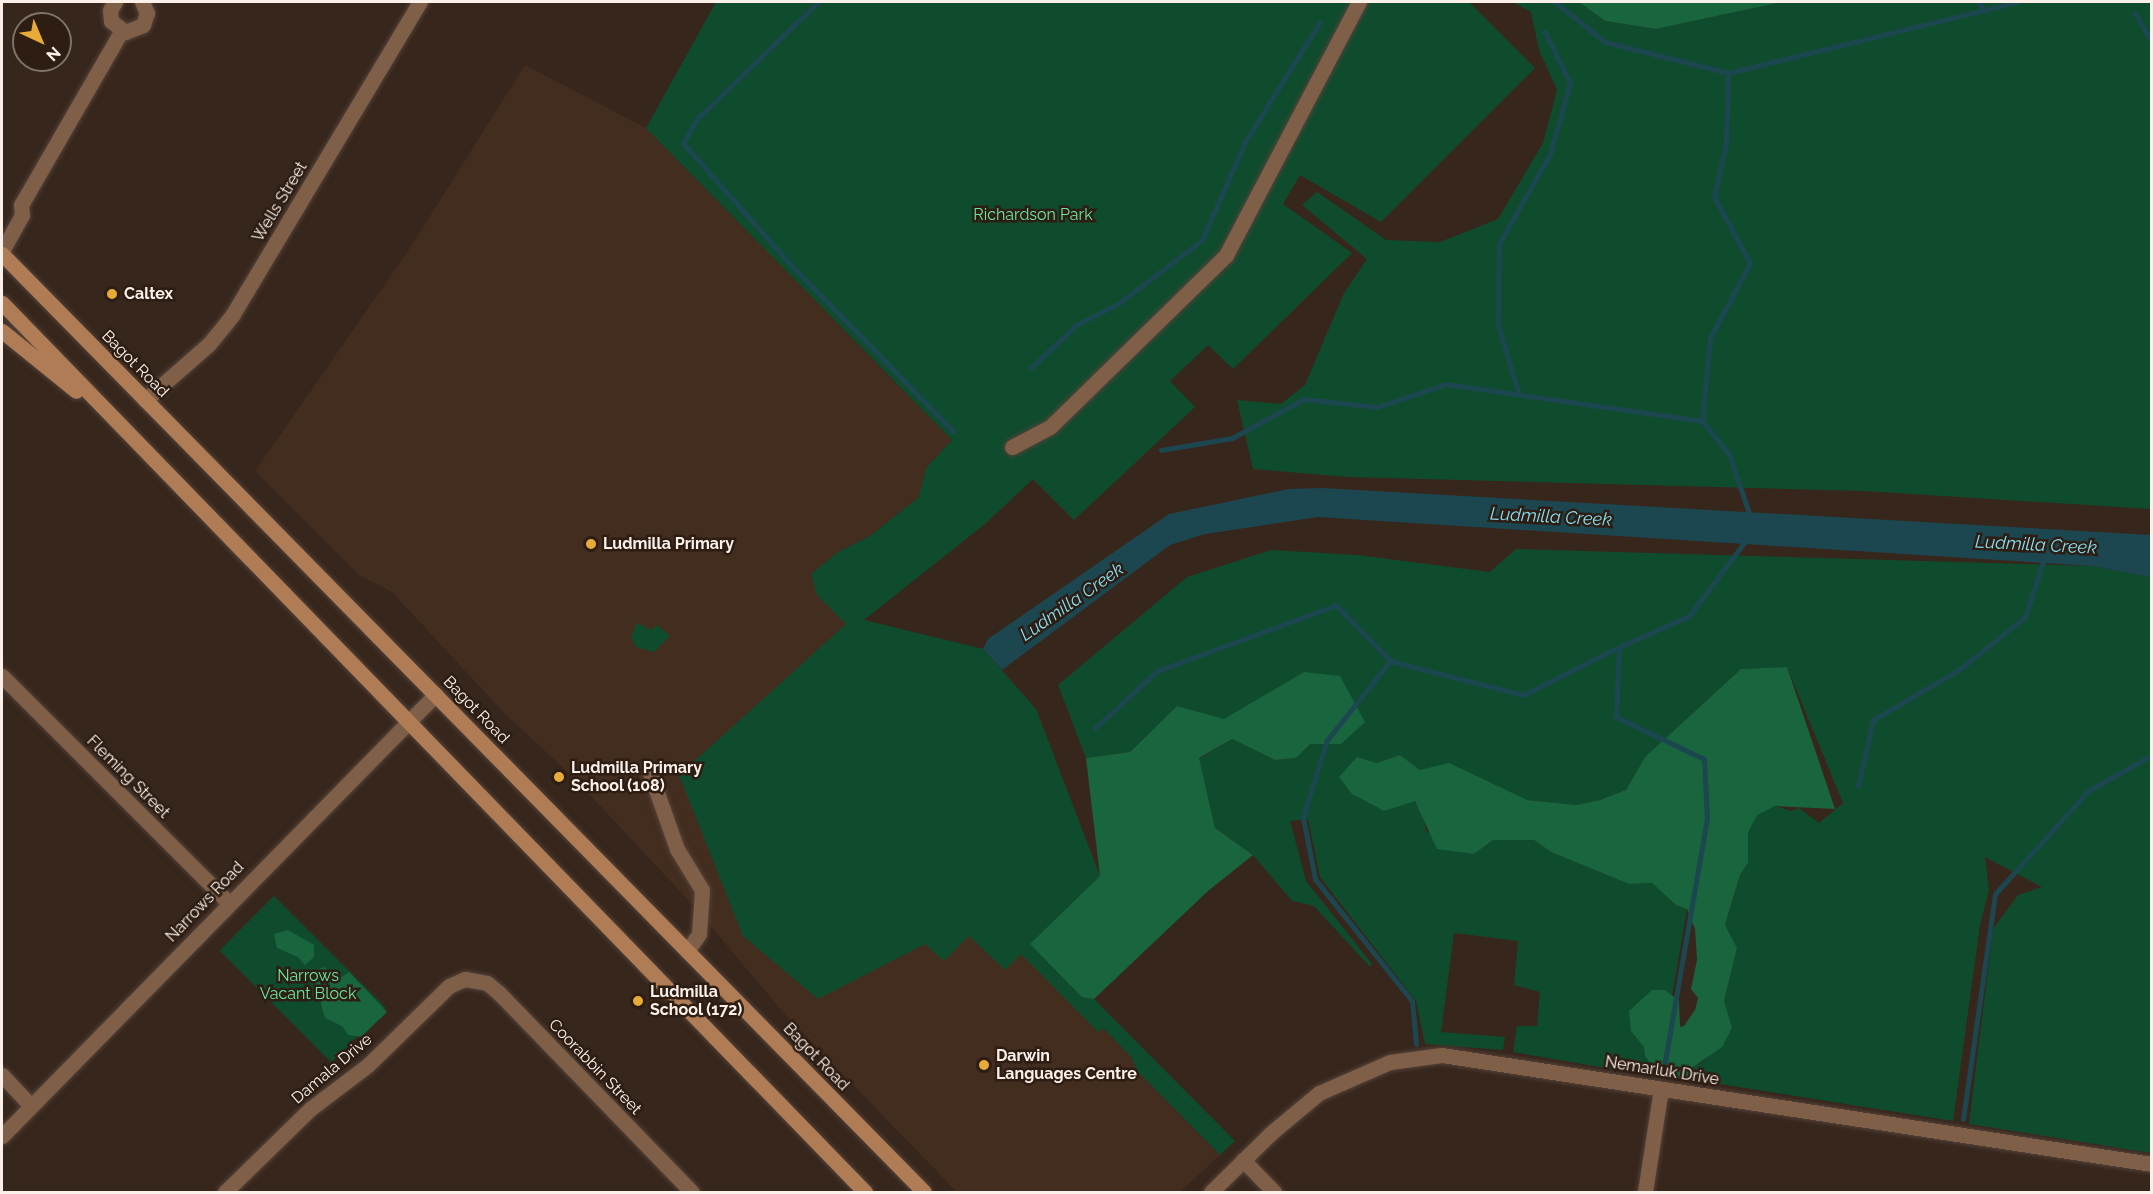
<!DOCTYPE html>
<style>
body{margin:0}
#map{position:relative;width:2153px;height:1194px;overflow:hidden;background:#37261c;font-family:Raleway,sans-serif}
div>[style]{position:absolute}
.built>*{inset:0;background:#432d1f}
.green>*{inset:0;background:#0f4c2e;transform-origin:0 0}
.forest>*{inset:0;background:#18653e}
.water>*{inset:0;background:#1d4750}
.stream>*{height:5px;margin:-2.5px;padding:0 2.5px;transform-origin:2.5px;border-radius:2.5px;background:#1d4750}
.roads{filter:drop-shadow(0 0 2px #534239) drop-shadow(0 0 2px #534239)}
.minor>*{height:15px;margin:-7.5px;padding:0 7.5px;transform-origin:7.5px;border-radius:7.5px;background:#7f5f48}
.secondary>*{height:15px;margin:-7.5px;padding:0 7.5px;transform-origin:7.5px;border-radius:7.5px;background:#af7c56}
.dots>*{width:16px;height:16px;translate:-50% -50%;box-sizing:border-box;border:3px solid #2d1d13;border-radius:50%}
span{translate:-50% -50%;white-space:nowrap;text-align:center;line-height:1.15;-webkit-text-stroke:5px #2d1d13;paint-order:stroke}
.street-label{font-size:16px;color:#fcf1ea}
.park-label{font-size:16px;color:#69e7a1}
.poi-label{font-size:16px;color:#fcf1ea;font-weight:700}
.left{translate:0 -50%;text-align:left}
.water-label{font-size:18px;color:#85dff3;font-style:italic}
.frame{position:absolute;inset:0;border:3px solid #fcf1ea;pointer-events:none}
.north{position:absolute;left:12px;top:12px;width:60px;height:60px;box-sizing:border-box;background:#2d1d13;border:2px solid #807269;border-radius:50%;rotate:136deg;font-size:16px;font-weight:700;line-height:24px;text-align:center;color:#fcf1ea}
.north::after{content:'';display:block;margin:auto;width:21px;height:27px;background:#e9ab38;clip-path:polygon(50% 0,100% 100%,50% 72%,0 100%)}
</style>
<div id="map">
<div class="built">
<i style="clip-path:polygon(525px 65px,646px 128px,952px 440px,926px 468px,920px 496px,870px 536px,838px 552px,845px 623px,983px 649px,1036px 709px,1100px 876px,1030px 944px,1098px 1032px,1103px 1028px,1132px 1058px,1137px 1071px,1220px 1155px,1180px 1192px,957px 1192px,789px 1019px,691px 903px,573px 777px,505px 714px,392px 592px,359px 575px,255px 471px,406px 254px)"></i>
</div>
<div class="green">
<i style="clip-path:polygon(716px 2px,1469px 2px,1535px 68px,1381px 222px,1300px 175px,1283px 204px,1352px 253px,1233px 369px,1208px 345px,1170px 381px,1195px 407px,1074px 520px,1033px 479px,985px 524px,864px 620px,983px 649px,1036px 709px,1100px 876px,1082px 996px,1094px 999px,1235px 1141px,1220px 1155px,1137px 1071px,1132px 1058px,1103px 1028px,1098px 1032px,1021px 954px,1005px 970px,969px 936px,944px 961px,925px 944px,818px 999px,743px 936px,679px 775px,846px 624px,817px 595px,811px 574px,838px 552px,870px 536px,919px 497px,926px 468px,952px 440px,646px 128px)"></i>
<i style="clip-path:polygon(1513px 2px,1579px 2px,1605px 21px,1656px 29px,1782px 2px,2151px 2px,2151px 509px,1864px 491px,1348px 477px,1253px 469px,1237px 400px,1281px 404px,1305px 385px,1344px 293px,1367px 259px,1302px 205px,1317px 192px,1386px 240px,1440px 242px,1498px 219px,1543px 143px,1557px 90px,1539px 50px,1531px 12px)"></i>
<i style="clip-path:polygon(1516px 549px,2092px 566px,2151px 577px,2151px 1153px,1969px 1124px,1993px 929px,2018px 895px,2042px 887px,1985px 857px,1989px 890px,1980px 925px,1953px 1121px,1689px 1079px,1689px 1070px,1705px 1060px,1732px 1029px,1724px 1001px,1737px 948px,1725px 926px,1740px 875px,1748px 863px,1748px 833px,1757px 814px,1775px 806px,1791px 811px,1799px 808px,1819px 823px,1843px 803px,1787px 667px,1741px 669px,1645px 757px,1626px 790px,1600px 800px,1576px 805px,1527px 800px,1420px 770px,1400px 755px,1376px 763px,1352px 794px,1384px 811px,1414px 801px,1423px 812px,1426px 831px,1474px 854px,1493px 840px,1534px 840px,1551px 852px,1629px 884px,1652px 883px,1676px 905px,1687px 909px,1658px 1077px,1513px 1052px,1517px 1026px,1537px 1026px,1540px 992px,1514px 985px,1518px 941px,1454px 933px,1441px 1032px,1505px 1037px,1503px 1050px,1425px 1044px,1416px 1001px,1320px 877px,1308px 819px,1290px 821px,1306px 881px,1372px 964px,1370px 967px,1314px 906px,1292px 901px,1253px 855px,1215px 828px,1199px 759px,1232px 739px,1275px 760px,1296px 758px,1310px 744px,1341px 743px,1304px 672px,1224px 720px,1177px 706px,1130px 752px,1086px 758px,1058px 685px,1187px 577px,1271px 550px,1357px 555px,1490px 572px)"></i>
<i style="clip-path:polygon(637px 623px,651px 630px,657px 625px,670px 636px,654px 652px,636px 647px,631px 637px)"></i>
<i style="left:274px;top:896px;width:158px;height:77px;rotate:45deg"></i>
</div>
<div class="forest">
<i style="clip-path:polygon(1579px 2px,1782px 2px,1656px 29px,1605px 21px)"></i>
<i style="clip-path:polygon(1787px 667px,1835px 809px,1775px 806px,1757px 815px,1748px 833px,1748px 863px,1740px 875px,1725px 925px,1737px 948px,1724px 1001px,1732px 1028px,1722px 1047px,1689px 1070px,1689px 1079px,1682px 1081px,1659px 1074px,1645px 1056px,1644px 1047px,1631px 1031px,1629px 1011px,1652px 990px,1665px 990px,1679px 1001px,1680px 1027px,1684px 1026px,1695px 1010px,1698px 998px,1691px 989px,1697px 960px,1695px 929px,1687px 909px,1676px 905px,1652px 883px,1629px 884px,1551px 852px,1534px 840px,1493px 840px,1474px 854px,1437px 849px,1415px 801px,1384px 811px,1352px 794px,1339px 777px,1357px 757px,1376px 763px,1400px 755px,1420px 770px,1449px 763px,1527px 800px,1576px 805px,1600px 800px,1626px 790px,1645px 757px,1741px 669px)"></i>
<i style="clip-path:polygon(1304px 672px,1340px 676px,1365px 722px,1341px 744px,1310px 744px,1296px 758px,1275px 760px,1232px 739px,1199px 758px,1215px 828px,1253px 855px,1208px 891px,1094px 999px,1082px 997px,1030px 944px,1100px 876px,1086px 758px,1130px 752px,1177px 706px,1224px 719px)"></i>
<i style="clip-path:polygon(288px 930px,314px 945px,314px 957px,305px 965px,298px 957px,277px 948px,274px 934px)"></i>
<i style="clip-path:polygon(325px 967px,332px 975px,342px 977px,349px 972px,387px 1012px,361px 1037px,348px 1035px,342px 1026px,325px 1018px,314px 980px,316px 970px)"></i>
</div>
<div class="water">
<i style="clip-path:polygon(1322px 488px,2151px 535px,2151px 577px,2092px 566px,1318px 517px,1205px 534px,1170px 545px,1002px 670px,983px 649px,988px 639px,1169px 514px,1289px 489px)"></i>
</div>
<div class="stream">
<i style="left:818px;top:2px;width:168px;rotate:136deg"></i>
<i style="left:697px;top:119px;width:28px;rotate:120deg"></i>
<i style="left:683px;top:143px;width:164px;rotate:48.5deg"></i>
<i style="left:792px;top:266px;width:231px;rotate:45.7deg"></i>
<i style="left:1555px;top:2px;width:64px;rotate:38.7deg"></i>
<i style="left:1605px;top:42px;width:127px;rotate:14.1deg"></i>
<i style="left:1728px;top:73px;width:299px;rotate:-13.8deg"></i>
<i style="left:1978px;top:2px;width:10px;rotate:53deg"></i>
<i style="left:2135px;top:13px;width:34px;rotate:60deg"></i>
<i style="left:1728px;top:73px;width:70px;rotate:91.6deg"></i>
<i style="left:1726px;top:143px;width:55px;rotate:102.5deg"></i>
<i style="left:1714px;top:197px;width:75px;rotate:61.4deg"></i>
<i style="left:1750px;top:263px;width:85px;rotate:118.1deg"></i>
<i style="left:1710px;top:338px;width:83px;rotate:95.5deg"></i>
<i style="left:1702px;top:421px;width:43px;rotate:50.7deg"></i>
<i style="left:1729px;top:454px;width:65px;rotate:71.3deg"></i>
<i style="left:1031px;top:368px;width:62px;rotate:-43.7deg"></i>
<i style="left:1076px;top:325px;width:48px;rotate:-27.1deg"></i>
<i style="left:1119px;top:303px;width:104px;rotate:-37.2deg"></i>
<i style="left:1202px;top:240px;width:109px;rotate:-66.3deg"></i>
<i style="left:1246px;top:140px;width:139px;rotate:-57.9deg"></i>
<i style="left:1518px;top:392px;width:70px;rotate:-106.6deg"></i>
<i style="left:1498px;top:325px;width:81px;rotate:-89.3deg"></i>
<i style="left:1499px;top:244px;width:103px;rotate:-60.5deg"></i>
<i style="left:1550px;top:154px;width:74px;rotate:-74.3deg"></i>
<i style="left:1570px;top:83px;width:57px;rotate:-116.1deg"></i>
<i style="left:1161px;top:450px;width:72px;rotate:-9.6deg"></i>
<i style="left:1232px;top:438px;width:82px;rotate:-28.4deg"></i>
<i style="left:1304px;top:399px;width:73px;rotate:6.3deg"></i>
<i style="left:1377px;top:407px;width:73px;rotate:-18.4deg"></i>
<i style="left:1446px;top:384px;width:259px;rotate:8.2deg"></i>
<i style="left:1095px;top:728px;width:84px;rotate:-42.6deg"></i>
<i style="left:1157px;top:671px;width:191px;rotate:-20.2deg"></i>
<i style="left:1336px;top:605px;width:78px;rotate:46deg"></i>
<i style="left:1858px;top:786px;width:68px;rotate:-77.2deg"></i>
<i style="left:1873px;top:720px;width:101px;rotate:-30.4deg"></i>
<i style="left:1960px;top:669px;width:83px;rotate:-38.7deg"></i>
<i style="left:2025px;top:617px;width:61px;rotate:-71.9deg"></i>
<i style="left:1416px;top:1044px;width:43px;rotate:-95.3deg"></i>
<i style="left:1412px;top:1001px;width:156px;rotate:-128.5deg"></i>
<i style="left:1315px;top:879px;width:63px;rotate:-101deg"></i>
<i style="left:1303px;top:817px;width:81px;rotate:-72.7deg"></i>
<i style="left:1327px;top:740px;width:101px;rotate:-51.4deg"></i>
<i style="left:1390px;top:661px;width:137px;rotate:14.3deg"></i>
<i style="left:1523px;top:695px;width:107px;rotate:-26.6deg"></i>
<i style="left:1664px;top:1067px;width:252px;rotate:-80.2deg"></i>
<i style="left:1707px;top:819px;width:60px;rotate:-92.9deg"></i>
<i style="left:1704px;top:759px;width:98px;rotate:-154.5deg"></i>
<i style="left:1616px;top:717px;width:70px;rotate:-87.5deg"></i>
<i style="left:1619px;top:647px;width:77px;rotate:-23.9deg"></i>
<i style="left:1689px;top:616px;width:95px;rotate:-53.1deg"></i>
<i style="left:1963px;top:1119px;width:227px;rotate:-81.9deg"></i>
<i style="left:1995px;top:894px;width:139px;rotate:-47.9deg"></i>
<i style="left:2088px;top:791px;width:73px;rotate:-29.4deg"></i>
</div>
<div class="roads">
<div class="minor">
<i style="left:115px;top:2px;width:9px;rotate:122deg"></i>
<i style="left:110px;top:10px;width:11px;rotate:85deg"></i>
<i style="left:111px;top:21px;width:18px;rotate:38deg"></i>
<i style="left:125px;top:32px;width:19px;rotate:-21deg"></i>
<i style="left:143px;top:25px;width:13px;rotate:-72deg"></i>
<i style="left:147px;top:13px;width:12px;rotate:-114deg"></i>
<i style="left:2px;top:251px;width:41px;rotate:-60.9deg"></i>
<i style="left:22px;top:215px;width:10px;rotate:-96deg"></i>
<i style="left:21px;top:205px;width:202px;rotate:-60deg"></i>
<i style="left:145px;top:400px;width:85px;rotate:-41.2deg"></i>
<i style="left:209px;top:344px;width:38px;rotate:-51deg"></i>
<i style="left:233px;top:314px;width:364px;rotate:-59.1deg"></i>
<i style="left:1012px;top:447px;width:43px;rotate:-27.8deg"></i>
<i style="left:1050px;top:427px;width:246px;rotate:-44.3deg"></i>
<i style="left:1226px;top:255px;width:286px;rotate:-62.3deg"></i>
<i style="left:2px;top:676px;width:321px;rotate:45deg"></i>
<i style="left:649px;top:770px;width:84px;rotate:70.5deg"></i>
<i style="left:677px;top:849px;width:48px;rotate:58.6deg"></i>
<i style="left:702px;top:890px;width:44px;rotate:93.9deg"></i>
<i style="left:699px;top:934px;width:21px;rotate:125deg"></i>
<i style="left:2px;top:1075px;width:42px;rotate:46.9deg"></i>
<i style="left:2px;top:1136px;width:619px;rotate:-45.52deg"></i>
<i style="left:1243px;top:1160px;width:45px;rotate:45.9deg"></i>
<i style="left:225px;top:1192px;width:119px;rotate:-44.3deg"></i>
<i style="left:310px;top:1109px;width:73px;rotate:-37.2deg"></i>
<i style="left:368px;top:1065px;width:113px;rotate:-44.3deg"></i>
<i style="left:449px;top:986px;width:17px;rotate:-24deg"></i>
<i style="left:465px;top:979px;width:22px;rotate:10deg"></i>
<i style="left:487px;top:983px;width:16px;rotate:40deg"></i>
<i style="left:499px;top:993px;width:277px;rotate:45.9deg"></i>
<i style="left:1211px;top:1192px;width:84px;rotate:-44.5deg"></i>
<i style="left:1271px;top:1133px;width:62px;rotate:-39.8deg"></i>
<i style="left:1319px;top:1093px;width:77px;rotate:-23.6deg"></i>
<i style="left:1390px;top:1062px;width:52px;rotate:-7.7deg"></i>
<i style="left:1442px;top:1055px;width:718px;rotate:8.73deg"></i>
<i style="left:1645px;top:1192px;width:104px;rotate:-81.2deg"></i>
</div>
<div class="secondary">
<i style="left:2px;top:254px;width:1315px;rotate:45.49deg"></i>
<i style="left:2px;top:303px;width:1239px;rotate:45.85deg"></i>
<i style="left:2px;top:331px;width:95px;rotate:39deg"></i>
</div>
</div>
<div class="dots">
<i style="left:112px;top:294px;background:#e9ab38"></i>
<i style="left:591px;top:544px;background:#e9ab38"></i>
<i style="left:559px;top:777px;background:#e9ab38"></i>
<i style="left:638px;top:1001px;background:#e9ab38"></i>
<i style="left:984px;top:1065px;background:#e9ab38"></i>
</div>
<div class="street-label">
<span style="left:280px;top:202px;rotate:-59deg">Wells Street</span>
<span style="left:135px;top:364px;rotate:45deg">Bagot Road</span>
<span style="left:476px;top:710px;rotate:46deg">Bagot Road</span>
<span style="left:128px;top:777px;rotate:45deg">Fleming Street</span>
<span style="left:205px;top:902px;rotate:-46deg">Narrows Road</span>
<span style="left:816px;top:1057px;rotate:46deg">Bagot Road</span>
<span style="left:595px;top:1067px;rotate:46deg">Coorabbin Street</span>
<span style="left:332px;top:1069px;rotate:-40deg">Damala Drive</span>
<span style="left:1662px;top:1071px;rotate:9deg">Nemarluk Drive</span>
</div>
<div class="park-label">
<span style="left:1033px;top:215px">Richardson Park</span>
<span style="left:308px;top:985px">Narrows<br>Vacant Block</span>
</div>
<div class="poi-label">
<span class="left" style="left:124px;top:294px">Caltex</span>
<span class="left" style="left:603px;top:544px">Ludmilla Primary</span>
<span class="left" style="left:571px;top:777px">Ludmilla Primary<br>School (108)</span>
<span class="left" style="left:650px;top:1001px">Ludmilla<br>School (172)</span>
<span class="left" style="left:996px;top:1065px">Darwin<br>Languages Centre</span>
</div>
<div class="water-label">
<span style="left:1551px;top:517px;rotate:3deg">Ludmilla Creek</span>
<span style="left:2036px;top:545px;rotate:3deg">Ludmilla Creek</span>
<span style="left:1072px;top:602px;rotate:-35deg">Ludmilla Creek</span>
</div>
<div class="frame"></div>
<div class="north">N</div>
</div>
